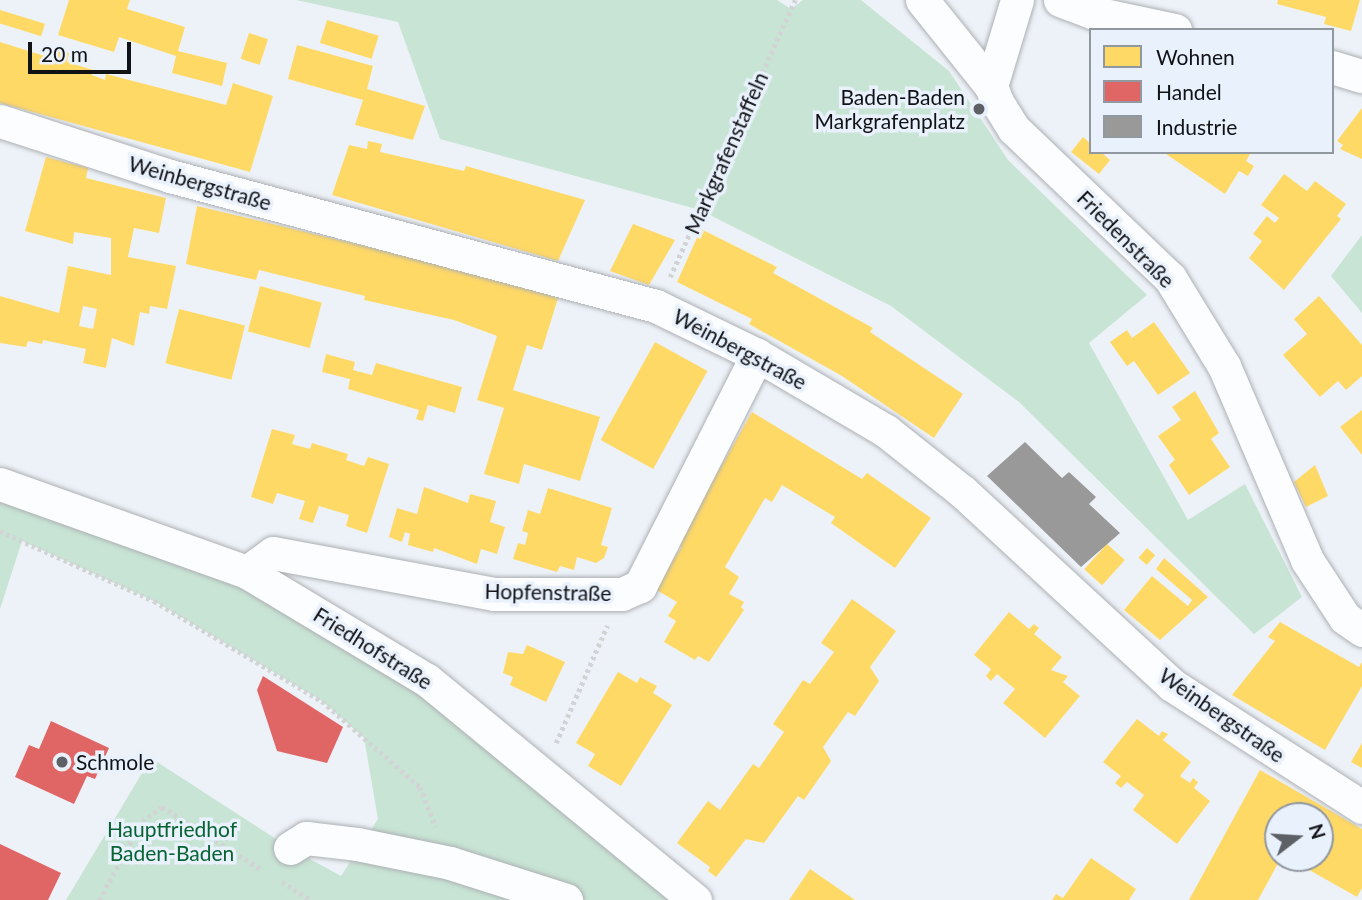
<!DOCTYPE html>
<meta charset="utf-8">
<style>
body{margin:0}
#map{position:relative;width:1362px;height:900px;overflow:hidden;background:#edf2f8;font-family:Lato,sans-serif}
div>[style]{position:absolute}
.green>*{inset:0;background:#c8e4d4}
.homes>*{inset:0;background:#ffd966;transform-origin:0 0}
.shops>*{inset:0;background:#e06666}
.industry>*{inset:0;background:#999}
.path>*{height:4.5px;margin-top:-2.25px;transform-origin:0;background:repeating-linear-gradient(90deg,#d2d3d5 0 3.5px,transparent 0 7px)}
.roads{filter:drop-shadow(0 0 2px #adb0b4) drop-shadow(0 0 2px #adb0b4)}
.minor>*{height:33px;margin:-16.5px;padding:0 16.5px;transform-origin:16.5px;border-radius:16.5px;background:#fcfdfe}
.dots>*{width:19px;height:19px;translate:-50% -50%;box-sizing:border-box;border:4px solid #e9f1fc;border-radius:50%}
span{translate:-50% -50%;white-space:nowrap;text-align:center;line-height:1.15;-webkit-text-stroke:7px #e9f1fc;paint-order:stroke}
.poi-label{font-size:21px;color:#101216}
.right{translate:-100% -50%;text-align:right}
.left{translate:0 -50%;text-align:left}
.street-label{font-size:21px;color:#101216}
.park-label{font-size:21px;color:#086333}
.legend{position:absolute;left:1089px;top:28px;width:245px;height:126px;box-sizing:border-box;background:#e9f1fc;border:2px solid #9298a0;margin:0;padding:9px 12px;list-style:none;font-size:21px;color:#101216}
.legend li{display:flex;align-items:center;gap:14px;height:35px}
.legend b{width:35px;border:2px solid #9298a0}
.north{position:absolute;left:1264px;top:802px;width:70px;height:70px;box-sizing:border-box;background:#e9f1fc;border:2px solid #9298a0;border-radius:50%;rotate:73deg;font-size:19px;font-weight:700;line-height:28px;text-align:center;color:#101216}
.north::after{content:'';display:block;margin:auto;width:24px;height:32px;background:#5d6065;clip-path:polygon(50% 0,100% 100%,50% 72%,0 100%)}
.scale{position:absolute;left:28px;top:42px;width:103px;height:32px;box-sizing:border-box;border:4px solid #101216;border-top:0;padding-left:9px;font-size:21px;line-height:24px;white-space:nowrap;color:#101216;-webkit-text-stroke:5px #e9f1fc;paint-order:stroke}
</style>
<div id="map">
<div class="green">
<i style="clip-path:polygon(296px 0,777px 0,791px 9px,803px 0,861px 0,949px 71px,1008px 160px,1147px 295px,1089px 343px,1188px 520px,1245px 484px,1302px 597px,1254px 634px,1019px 402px,891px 306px,700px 210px,440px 139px,398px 22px)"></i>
<i style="clip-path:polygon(1362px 235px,1362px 313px,1331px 276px)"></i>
<i style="clip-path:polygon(0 484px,244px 565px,695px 900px,66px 900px,151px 758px,290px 848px,341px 876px,378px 819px,364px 738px,322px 701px,154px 601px,22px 541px,0 609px)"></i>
</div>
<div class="homes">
<i style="clip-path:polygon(69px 0,130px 0,127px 9px,185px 27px,178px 51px,227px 63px,222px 86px,172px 73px,176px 56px,119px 37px,114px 52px,58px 35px)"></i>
<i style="clip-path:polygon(1278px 0,1360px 0,1351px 31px,1324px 24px,1326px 17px,1277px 4px)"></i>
<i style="left:0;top:10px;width:47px;height:13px;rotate:17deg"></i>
<i style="left:327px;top:20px;width:54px;height:24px;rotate:17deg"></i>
<i style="left:249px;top:33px;width:20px;height:27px;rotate:18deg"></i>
<i style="clip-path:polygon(0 42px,51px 58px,55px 48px,69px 53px,67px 62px,93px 70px,92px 75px,105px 80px,106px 74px,226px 105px,233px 83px,273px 96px,250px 172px,0 103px)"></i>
<i style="clip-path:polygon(297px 45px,373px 66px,367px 89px,425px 106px,413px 140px,355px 125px,363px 100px,288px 79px)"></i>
<i style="clip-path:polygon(1362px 108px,1362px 159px,1340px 149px,1343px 145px,1337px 141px)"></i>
<i style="clip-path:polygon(1083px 137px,1091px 144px,1091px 152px,1101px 152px,1110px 160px,1099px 174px,1071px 152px)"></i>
<i style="clip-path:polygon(368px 141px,382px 144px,380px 152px,464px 171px,466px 166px,585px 200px,558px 261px,332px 195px,349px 145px,367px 149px)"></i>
<i style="clip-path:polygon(1163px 152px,1251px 152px,1246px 161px,1254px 166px,1248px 176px,1239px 171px,1225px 194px)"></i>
<i style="clip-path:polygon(evenodd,46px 157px,88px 168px,86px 178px,166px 198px,159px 233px,134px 228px,128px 257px,176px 266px,167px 309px,150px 306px,149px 314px,140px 312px,134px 346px,112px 338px,106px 368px,83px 363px,86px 349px,43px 340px,42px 344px,28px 341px,26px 347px,0 343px,0 296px,59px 313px,68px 266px,111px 275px,111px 238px,74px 232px,73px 244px,25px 231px,46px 157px,83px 306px,97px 309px,93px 329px,79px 326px,83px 306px)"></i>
<i style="clip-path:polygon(1284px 174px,1307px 191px,1315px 181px,1346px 204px,1337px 216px,1341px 219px,1284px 290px,1249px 258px,1262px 241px,1253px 234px,1267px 216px,1275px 223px,1279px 218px,1261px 205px)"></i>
<i style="clip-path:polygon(197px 206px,469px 271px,558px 298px,542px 350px,527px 345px,513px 390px,600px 417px,580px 481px,524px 464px,519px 484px,484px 474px,504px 408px,477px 400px,497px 336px,454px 320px,364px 300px,365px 296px,259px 270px,256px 280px,186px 264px)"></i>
<i style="clip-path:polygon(633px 224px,675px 240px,649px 285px,610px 271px)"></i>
<i style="clip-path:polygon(701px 229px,777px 267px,773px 273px,873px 328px,870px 332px,963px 394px,934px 438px,842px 376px,749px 324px,752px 319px,677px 282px)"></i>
<i style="left:260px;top:286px;width:64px;height:47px;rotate:15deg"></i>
<i style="clip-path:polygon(1319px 296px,1362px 345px,1362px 376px,1346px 390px,1338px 381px,1320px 397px,1283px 355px,1307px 334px,1294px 319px)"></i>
<i style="left:179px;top:309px;width:68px;height:56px;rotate:14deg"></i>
<i style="clip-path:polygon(1154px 322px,1190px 373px,1158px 395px,1134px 361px,1127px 366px,1110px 342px,1127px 330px,1132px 338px)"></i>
<i style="left:655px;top:342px;width:60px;height:112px;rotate:29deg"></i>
<i style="clip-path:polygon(326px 354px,355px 362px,353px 370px,372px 375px,376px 363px,462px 387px,455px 413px,428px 405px,423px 421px,416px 419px,419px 410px,348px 389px,350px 379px,322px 372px)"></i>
<i style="clip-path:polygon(1195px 391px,1219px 433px,1211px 439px,1230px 467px,1189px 495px,1169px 465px,1175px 460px,1158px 436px,1181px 420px,1172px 407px)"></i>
<i style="clip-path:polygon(1362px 410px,1362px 455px,1340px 427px)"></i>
<i style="clip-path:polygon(752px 412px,862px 479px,867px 473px,931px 518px,895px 568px,831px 523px,835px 517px,782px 485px,772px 502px,765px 498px,725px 567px,739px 577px,729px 594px,744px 602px,741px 607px,744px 610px,709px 662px,698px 656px,695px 660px,664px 642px,676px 621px,668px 616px,677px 602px,653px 588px,681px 548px,679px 540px)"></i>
<i style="clip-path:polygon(272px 429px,295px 435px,292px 444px,310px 449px,312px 443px,348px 454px,346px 460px,364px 466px,368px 457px,389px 464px,367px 533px,346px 526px,349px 515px,319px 506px,313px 523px,299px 519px,305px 501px,277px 493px,273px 504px,251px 497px)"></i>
<i style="clip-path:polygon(1315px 465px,1328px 496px,1306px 507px,1294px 482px)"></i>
<i style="clip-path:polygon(424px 487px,468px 503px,470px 494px,496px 501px,490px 522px,505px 527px,497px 554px,481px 549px,477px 564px,434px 548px,433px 552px,408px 545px,410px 534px,405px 532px,402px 542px,389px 537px,397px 508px,417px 514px)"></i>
<i style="clip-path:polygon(548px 488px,612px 508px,601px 545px,608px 547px,604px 558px,596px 563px,577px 557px,574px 570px,560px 566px,557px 572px,513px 559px,518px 543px,525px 545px,528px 533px,522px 531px,528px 510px,540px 514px)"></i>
<i style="left:1107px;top:544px;width:24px;height:34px;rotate:42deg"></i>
<i style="left:1147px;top:548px;width:11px;height:13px;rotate:41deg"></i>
<i style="clip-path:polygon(1164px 558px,1208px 597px,1160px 640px,1124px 610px,1152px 576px,1188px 606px,1192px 600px,1156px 569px)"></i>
<i style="clip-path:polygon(852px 599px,896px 631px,870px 667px,879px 681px,855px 716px,848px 712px,823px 747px,831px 761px,804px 800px,798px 796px,764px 843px,746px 839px,716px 877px,708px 871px,710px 867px,677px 843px,708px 801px,720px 810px,753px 764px,759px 768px,784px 732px,773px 724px,803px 680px,810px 684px,834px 652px,821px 643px)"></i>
<i style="clip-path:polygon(1009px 612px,1029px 629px,1034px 624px,1039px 628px,1034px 634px,1062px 657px,1051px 670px,1068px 676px,1063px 682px,1080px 696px,1045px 738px,1003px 703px,1015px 689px,997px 674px,991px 681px,986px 676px,991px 669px,974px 655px)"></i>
<i style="clip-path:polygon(1280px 622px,1359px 667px,1362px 662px,1362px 686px,1325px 750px,1232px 695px,1275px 641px,1268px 637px)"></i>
<i style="clip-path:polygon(527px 645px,565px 662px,546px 702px,510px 685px,513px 677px,503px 673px,508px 652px,523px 654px)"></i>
<i style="clip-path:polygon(618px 672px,637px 683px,640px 677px,657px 686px,653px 693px,672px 705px,621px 786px,588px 766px,595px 754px,576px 743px)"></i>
<i style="clip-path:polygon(1137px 719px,1159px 736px,1162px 731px,1168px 734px,1163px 740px,1191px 762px,1180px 776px,1190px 783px,1193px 778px,1198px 782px,1194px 788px,1210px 801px,1177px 844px,1133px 810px,1144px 795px,1127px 782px,1121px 788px,1115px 783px,1121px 776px,1103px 762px)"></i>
<i style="clip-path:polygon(1362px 743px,1362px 768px,1351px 762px)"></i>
<i style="clip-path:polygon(1260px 770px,1362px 829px,1362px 888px,1357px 897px,1288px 858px,1320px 858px,1320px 816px,1278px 816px,1281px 858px,1258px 900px,1189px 900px)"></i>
<i style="clip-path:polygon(1091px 858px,1136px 889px,1129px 900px,1052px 900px,1056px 894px,1063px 898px)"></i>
<i style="clip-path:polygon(810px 869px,855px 900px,789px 900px)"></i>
</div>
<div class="shops">
<i style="clip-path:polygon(263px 676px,343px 727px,327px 763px,277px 751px,257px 690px)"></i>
<i style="clip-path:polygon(51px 721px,109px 748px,95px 779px,87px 776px,74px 804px,15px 777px,29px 745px,39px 749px)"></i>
<i style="clip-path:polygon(0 844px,61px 873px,48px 900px,0 900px)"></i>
</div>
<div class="industry">
<i style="clip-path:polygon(1025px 442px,1062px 478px,1069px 472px,1096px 497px,1089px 504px,1120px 533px,1081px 567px,987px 476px)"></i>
</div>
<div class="path">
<i style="left:670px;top:277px;width:304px;rotate:-65.7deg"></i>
<i style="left:0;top:531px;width:169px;rotate:24.4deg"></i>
<i style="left:154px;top:601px;width:196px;rotate:30.8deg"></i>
<i style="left:322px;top:701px;width:130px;rotate:41.3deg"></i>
<i style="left:420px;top:787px;width:43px;rotate:68.2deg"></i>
<i style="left:556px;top:743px;width:128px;rotate:-66.4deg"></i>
<i style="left:282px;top:882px;width:34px;rotate:32deg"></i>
<i style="left:99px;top:900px;width:90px;rotate:-61.4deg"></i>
<i style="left:142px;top:821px;width:24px;rotate:-35deg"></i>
<i style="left:162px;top:807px;width:118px;rotate:32.2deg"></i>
</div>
<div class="roads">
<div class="minor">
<i style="left:922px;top:0;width:110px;rotate:51.3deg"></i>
<i style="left:1017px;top:0;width:90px;rotate:106.8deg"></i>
<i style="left:991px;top:86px;width:17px;rotate:69deg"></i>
<i style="left:997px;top:102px;width:32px;rotate:58deg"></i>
<i style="left:1014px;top:129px;width:216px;rotate:43.7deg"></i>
<i style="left:1170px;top:278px;width:103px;rotate:58.5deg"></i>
<i style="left:1224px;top:366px;width:211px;rotate:66.8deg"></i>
<i style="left:1307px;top:560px;width:69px;rotate:56.8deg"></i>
<i style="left:1345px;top:618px;width:21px;rotate:35deg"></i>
<i style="left:1060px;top:0;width:36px;rotate:21deg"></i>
<i style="left:1094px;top:13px;width:83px;rotate:11.9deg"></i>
<i style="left:1332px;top:67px;width:31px;rotate:17deg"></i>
<i style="left:0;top:121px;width:179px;rotate:17.9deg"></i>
<i style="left:170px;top:176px;width:503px;rotate:14.98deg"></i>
<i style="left:656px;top:306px;width:112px;rotate:25.9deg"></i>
<i style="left:757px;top:355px;width:150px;rotate:30.5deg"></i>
<i style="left:886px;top:431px;width:98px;rotate:38.4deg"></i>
<i style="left:963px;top:492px;width:284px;rotate:42.7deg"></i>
<i style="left:1172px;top:685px;width:226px;rotate:32.7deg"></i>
<i style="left:0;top:484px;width:262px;rotate:19.6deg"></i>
<i style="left:247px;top:572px;width:210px;rotate:31deg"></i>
<i style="left:427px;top:680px;width:347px;rotate:39.4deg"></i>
<i style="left:247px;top:572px;width:32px;rotate:-36deg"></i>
<i style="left:273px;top:553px;width:225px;rotate:10.5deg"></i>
<i style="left:494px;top:594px;width:128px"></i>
<i style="left:622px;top:594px;width:20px;rotate:-24deg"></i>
<i style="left:640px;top:586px;width:259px;rotate:-63.1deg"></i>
<i style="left:290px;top:848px;width:19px;rotate:-32deg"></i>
<i style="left:306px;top:838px;width:51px;rotate:6.7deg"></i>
<i style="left:357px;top:844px;width:95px;rotate:11.5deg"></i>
<i style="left:450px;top:863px;width:122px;rotate:17.7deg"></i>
</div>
</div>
<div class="dots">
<i style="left:979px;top:109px;background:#5d6065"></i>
<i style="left:62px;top:762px;background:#5d6065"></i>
</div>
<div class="poi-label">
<span class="right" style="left:965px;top:109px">Baden-Baden<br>Markgrafenplatz</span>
<span class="left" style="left:76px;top:762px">Schmole</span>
</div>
<div class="street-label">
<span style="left:726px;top:153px;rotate:-66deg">Markgrafenstaffeln</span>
<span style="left:200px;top:183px;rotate:16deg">Weinbergstraße</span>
<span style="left:1126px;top:239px;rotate:45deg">Friedenstraße</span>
<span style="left:740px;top:349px;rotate:28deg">Weinbergstraße</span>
<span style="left:548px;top:592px;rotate:1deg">Hopfenstraße</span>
<span style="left:373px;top:648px;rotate:32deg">Friedhofstraße</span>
<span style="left:1222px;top:715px;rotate:35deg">Weinbergstraße</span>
</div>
<div class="park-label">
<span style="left:172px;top:841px">Hauptfriedhof<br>Baden-Baden</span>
</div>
<ul class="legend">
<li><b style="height:19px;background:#ffd966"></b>Wohnen</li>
<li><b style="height:19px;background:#e06666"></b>Handel</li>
<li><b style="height:19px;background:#999"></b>Industrie</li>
</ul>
<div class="north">N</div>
<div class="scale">20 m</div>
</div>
